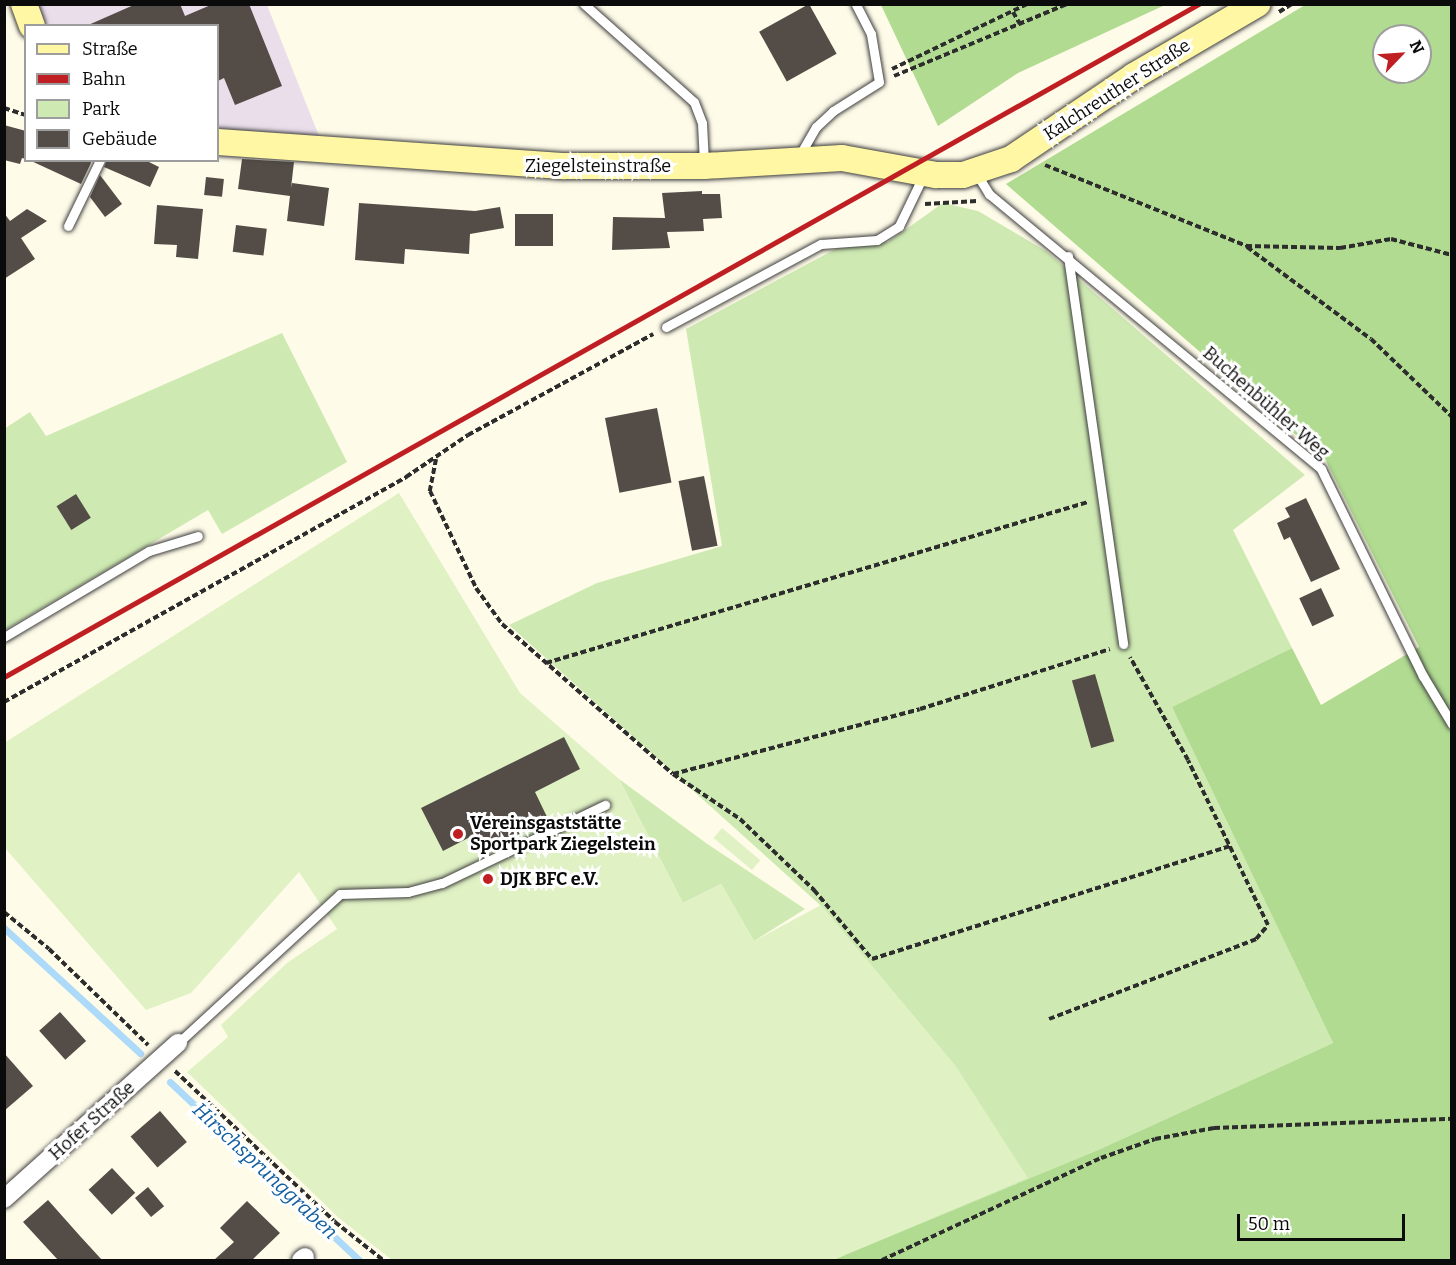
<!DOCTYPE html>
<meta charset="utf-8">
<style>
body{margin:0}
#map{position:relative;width:1456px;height:1265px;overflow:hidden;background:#fffbe9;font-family:Bitter,serif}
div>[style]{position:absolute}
.industrial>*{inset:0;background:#eadeeb}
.green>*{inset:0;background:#ceeab2}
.forest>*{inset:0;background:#b0db91}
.pitch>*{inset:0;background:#e0f1c4;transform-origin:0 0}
.stream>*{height:7px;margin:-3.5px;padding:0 3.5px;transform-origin:3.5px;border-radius:3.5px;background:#acdaf8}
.building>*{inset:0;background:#544c47;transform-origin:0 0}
.path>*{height:4px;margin-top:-2px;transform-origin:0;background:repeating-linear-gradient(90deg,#2d2d2d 0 6px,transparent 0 9px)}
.roads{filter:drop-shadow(0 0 2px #3e3e3e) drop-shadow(0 0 2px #3e3e3e)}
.lane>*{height:9px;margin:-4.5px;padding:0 4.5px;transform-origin:4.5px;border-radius:4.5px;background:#fff}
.street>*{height:18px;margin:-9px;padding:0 9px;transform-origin:9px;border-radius:9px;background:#fff}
.secondary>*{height:26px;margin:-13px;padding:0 13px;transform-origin:13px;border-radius:13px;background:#fff7a4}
.rail>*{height:4.5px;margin:-2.25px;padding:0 2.25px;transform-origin:2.25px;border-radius:2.25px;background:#bf1f23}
.dots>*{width:16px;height:16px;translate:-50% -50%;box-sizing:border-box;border:3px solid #fff;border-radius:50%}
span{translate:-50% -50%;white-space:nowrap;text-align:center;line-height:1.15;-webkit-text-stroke:6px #fff;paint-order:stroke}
.street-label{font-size:18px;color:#0b0b0b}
.poi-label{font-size:18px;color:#0b0b0b;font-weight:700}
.left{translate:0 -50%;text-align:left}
.water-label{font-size:20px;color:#115ea0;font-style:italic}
.frame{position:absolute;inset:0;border:6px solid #0b0b0b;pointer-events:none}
.legend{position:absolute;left:24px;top:24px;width:195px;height:138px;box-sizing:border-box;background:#fff;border:2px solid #9d9d9d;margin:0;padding:8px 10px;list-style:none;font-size:18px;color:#0b0b0b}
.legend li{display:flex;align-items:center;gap:12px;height:30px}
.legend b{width:30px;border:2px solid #9d9d9d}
.north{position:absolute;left:1372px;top:24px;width:60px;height:60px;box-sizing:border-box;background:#fff;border:2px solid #9d9d9d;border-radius:50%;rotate:65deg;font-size:16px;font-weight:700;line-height:24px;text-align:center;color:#0b0b0b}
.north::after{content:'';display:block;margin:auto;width:21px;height:27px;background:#bf1f23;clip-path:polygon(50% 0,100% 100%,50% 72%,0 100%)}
.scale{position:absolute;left:1237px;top:1214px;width:168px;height:27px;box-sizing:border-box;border:3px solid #0b0b0b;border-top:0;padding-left:8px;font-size:18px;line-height:21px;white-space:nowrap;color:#0b0b0b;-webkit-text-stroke:4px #fff;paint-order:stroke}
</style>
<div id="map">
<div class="industrial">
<i style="clip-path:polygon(34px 5px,267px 5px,321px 141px,218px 130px,218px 26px,46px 25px)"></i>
</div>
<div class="green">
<i style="clip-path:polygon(943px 203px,978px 211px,1046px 251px,1305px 475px,1233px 530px,1292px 648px,1172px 707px,1333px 1043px,1098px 1150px,841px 1257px,820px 905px,509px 625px,597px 583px,722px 546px,686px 329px,843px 245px,888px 242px)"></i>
<i style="clip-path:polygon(282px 333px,347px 462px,222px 534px,208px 510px,5px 630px,4px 429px,30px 412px,46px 436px)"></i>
<i style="clip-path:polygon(619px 779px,706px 843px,805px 909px,754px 941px,721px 884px,683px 903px)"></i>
</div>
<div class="forest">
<i style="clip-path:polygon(881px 5px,1165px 5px,1018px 73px,938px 126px)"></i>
<i style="clip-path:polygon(evenodd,1305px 5px,1451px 5px,1451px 1260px,833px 1260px,1098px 1150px,1333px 1043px,1172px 707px,1292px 648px,1321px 705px,1419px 647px,1326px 461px,1006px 184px,1305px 5px,1384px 36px,1420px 36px,1420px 72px,1384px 72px,1384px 36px)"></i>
</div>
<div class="pitch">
<i style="clip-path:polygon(399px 493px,520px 693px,619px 779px,683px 903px,721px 884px,754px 941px,821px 905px,955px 1065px,1028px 1178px,833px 1260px,392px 1260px,339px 1218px,187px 1072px,228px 1037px,221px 1025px,287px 963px,337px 929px,299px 872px,191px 993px,146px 1010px,5px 848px,4px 743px)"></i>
<i style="left:722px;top:828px;width:50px;height:13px;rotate:40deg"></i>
</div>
<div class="stream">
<i style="left:4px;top:928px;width:185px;rotate:42.6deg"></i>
<i style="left:170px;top:1082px;width:260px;rotate:43.3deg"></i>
</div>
<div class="building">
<i style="clip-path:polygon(136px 4px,180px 4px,185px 16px,213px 4px,249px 4px,282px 86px,235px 105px,224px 78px,218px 81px,218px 26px,86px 26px)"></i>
<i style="left:809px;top:4px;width:57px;height:57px;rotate:61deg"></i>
<i style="clip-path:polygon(4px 125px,26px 131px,26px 159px,22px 158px,20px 164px,4px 160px)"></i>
<i style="clip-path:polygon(242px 159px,294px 162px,291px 188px,292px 183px,329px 188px,324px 226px,287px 221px,290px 196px,238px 189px)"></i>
<i style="clip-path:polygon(29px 160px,90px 160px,91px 163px,81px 184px)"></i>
<i style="clip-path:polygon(107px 160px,145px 160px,159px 167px,150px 187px,104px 167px)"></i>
<i style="clip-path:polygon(100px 175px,122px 204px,105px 217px,90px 197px)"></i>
<i style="left:206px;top:177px;width:18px;height:18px;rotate:6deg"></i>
<i style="clip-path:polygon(702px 191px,702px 194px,720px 194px,722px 218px,703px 219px,704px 231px,667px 232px,670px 248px,612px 250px,613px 217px,665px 218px,666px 226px,662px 193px)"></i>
<i style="clip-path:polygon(359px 203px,475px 211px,500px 207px,504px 228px,470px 234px,469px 254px,405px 249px,404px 264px,355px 260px)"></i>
<i style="clip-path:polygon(157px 205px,203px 209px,198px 259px,176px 257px,177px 245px,154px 244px)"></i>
<i style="clip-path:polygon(27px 209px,47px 221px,21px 238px,35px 259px,4px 279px,4px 213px,10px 221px)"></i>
<i style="left:515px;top:214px;width:38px;height:32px"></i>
<i style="left:236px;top:225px;width:31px;height:27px;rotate:7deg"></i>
<i style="left:657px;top:408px;width:76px;height:53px;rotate:79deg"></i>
<i style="left:704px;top:476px;width:71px;height:26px;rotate:79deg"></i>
<i style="left:76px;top:494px;width:28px;height:23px;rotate:58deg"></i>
<i style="clip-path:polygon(1306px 498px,1340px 569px,1311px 582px,1290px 537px,1284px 540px,1277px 523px,1290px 517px,1285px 508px)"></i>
<i style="left:1321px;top:588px;width:31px;height:24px;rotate:65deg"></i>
<i style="left:1095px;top:674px;width:70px;height:24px;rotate:74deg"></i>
<i style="clip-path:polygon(564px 737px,580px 769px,535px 792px,549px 821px,478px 852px,472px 836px,443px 851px,421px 808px)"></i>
<i style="left:60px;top:1012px;width:39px;height:28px;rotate:48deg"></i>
<i style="clip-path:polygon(4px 1053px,33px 1086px,4px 1111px)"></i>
<i style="left:160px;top:1111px;width:41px;height:39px;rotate:49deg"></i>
<i style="left:112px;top:1168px;width:34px;height:32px;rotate:47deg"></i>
<i style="left:148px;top:1187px;width:25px;height:17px;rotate:50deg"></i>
<i style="clip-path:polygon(48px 1200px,80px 1236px,102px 1260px,58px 1260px,23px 1222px)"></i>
<i style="clip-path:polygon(247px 1201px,280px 1233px,252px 1260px,214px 1260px,234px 1242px,220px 1228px)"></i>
</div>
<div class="path">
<i style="left:1013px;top:12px;width:14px;rotate:60deg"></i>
<i style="left:1279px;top:12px;width:15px;rotate:-32deg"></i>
<i style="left:892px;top:69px;width:150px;rotate:-25.7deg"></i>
<i style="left:894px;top:76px;width:187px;rotate:-22.6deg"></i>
<i style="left:4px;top:108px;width:23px;rotate:18deg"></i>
<i style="left:1045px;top:165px;width:217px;rotate:21.9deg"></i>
<i style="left:1246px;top:246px;width:94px;rotate:1.2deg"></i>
<i style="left:1340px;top:248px;width:52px;rotate:-10deg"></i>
<i style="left:1391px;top:239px;width:63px;rotate:14.7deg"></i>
<i style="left:925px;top:204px;width:52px;rotate:-3.3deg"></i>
<i style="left:1247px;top:247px;width:154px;rotate:36.6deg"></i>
<i style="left:1371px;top:339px;width:112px;rotate:43.9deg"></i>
<i style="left:436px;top:459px;width:33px;rotate:101deg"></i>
<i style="left:430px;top:491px;width:107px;rotate:64.6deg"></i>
<i style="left:476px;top:588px;width:44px;rotate:54.2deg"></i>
<i style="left:502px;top:624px;width:227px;rotate:41.3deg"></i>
<i style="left:673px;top:774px;width:81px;rotate:33.9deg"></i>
<i style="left:740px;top:819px;width:103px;rotate:43.8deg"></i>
<i style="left:814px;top:890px;width:90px;rotate:50deg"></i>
<i style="left:872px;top:959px;width:376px;rotate:-17.5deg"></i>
<i style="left:546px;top:663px;width:565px;rotate:-16.54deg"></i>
<i style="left:4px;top:702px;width:461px;rotate:-29.2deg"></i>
<i style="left:406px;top:477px;width:75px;rotate:-34.1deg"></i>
<i style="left:468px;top:435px;width:211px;rotate:-28.6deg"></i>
<i style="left:673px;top:774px;width:255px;rotate:-14.7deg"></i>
<i style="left:920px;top:709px;width:199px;rotate:-17.5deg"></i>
<i style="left:4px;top:912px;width:58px;rotate:39.4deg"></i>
<i style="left:49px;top:949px;width:138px;rotate:44.1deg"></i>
<i style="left:1049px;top:1019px;width:222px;rotate:-21.1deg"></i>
<i style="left:1256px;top:939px;width:18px;rotate:-49deg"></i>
<i style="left:1268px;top:925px;width:183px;rotate:-115.9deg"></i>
<i style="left:1188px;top:760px;width:118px;rotate:-119.4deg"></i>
<i style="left:175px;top:1071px;width:220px;rotate:43.3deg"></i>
<i style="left:335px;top:1222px;width:61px;rotate:38.4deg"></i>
<i style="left:882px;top:1260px;width:242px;rotate:-25deg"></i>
<i style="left:1101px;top:1158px;width:57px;rotate:-19.4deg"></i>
<i style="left:1155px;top:1139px;width:60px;rotate:-10.6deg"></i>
<i style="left:1214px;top:1128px;width:238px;rotate:-2.2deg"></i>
</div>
<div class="roads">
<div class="lane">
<i style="left:584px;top:4px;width:147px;rotate:41.7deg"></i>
<i style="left:694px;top:102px;width:22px;rotate:69deg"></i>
<i style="left:702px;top:123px;width:40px;rotate:87.1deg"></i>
<i style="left:798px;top:158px;width:36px;rotate:-60deg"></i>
<i style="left:816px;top:127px;width:23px;rotate:-43deg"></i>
<i style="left:833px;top:111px;width:54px;rotate:-32.2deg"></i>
<i style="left:879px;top:82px;width:49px;rotate:-99.5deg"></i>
<i style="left:871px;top:34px;width:34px;rotate:-117deg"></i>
<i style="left:976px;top:173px;width:25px;rotate:58deg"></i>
<i style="left:989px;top:194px;width:431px;rotate:39.6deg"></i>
<i style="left:1321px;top:469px;width:231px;rotate:63.8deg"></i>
<i style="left:1423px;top:676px;width:56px;rotate:58.9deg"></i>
<i style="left:68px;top:226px;width:73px;rotate:-64.1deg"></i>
<i style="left:1068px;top:256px;width:392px;rotate:81.9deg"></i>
<i style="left:666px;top:327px;width:176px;rotate:-28.2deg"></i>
<i style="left:821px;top:244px;width:56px;rotate:-4.1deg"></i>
<i style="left:877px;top:240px;width:26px;rotate:-32deg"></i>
<i style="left:899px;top:226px;width:58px;rotate:-64.3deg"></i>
<i style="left:4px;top:637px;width:169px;rotate:-30.7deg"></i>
<i style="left:149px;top:551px;width:51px;rotate:-17deg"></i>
<i style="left:178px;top:1043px;width:220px;rotate:-42.6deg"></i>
<i style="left:340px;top:894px;width:68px;rotate:-1.7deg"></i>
<i style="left:408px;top:892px;width:35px;rotate:-15deg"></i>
<i style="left:442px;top:883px;width:181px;rotate:-25.6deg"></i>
</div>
<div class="street">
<i style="left:4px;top:1199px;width:234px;rotate:-41.9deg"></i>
<i style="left:301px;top:1260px;width:5px;rotate:-37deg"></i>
</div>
<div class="secondary">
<i style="left:24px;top:4px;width:23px;rotate:70deg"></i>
<i style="left:218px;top:142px;width:348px;rotate:4deg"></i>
<i style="left:565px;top:166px;width:139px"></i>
<i style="left:704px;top:166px;width:138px;rotate:-3.3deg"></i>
<i style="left:842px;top:158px;width:96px;rotate:10.3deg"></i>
<i style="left:936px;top:175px;width:27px"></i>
<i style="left:963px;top:175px;width:51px;rotate:-18.4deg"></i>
<i style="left:1011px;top:159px;width:148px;rotate:-34deg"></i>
<i style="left:1134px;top:76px;width:143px;rotate:-30.3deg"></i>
</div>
</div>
<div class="rail">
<i style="left:4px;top:677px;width:1371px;rotate:-29.39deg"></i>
</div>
<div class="dots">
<i style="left:458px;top:834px;background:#bf1f23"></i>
<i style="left:488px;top:879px;background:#bf1f23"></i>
</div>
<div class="street-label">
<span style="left:1117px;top:90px;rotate:-33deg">Kalchreuther Straße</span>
<span style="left:598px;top:166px">Ziegelsteinstraße</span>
<span style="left:1266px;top:403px;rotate:41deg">Buchenbühler Weg</span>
<span style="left:92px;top:1121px;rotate:-42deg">Hofer Straße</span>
</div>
<div class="poi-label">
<span class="left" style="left:470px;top:834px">Vereinsgaststätte<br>Sportpark Ziegelstein</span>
<span class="left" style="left:500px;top:879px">DJK BFC e.V.</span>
</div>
<div class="water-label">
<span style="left:265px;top:1171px;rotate:43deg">Hirschsprunggraben</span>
</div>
<div class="frame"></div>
<ul class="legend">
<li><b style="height:8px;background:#fff7a4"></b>Straße</li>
<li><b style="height:8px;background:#bf1f23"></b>Bahn</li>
<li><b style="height:16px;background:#ceeab2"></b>Park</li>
<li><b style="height:16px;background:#544c47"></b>Gebäude</li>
</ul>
<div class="north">N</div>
<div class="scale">50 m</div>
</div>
